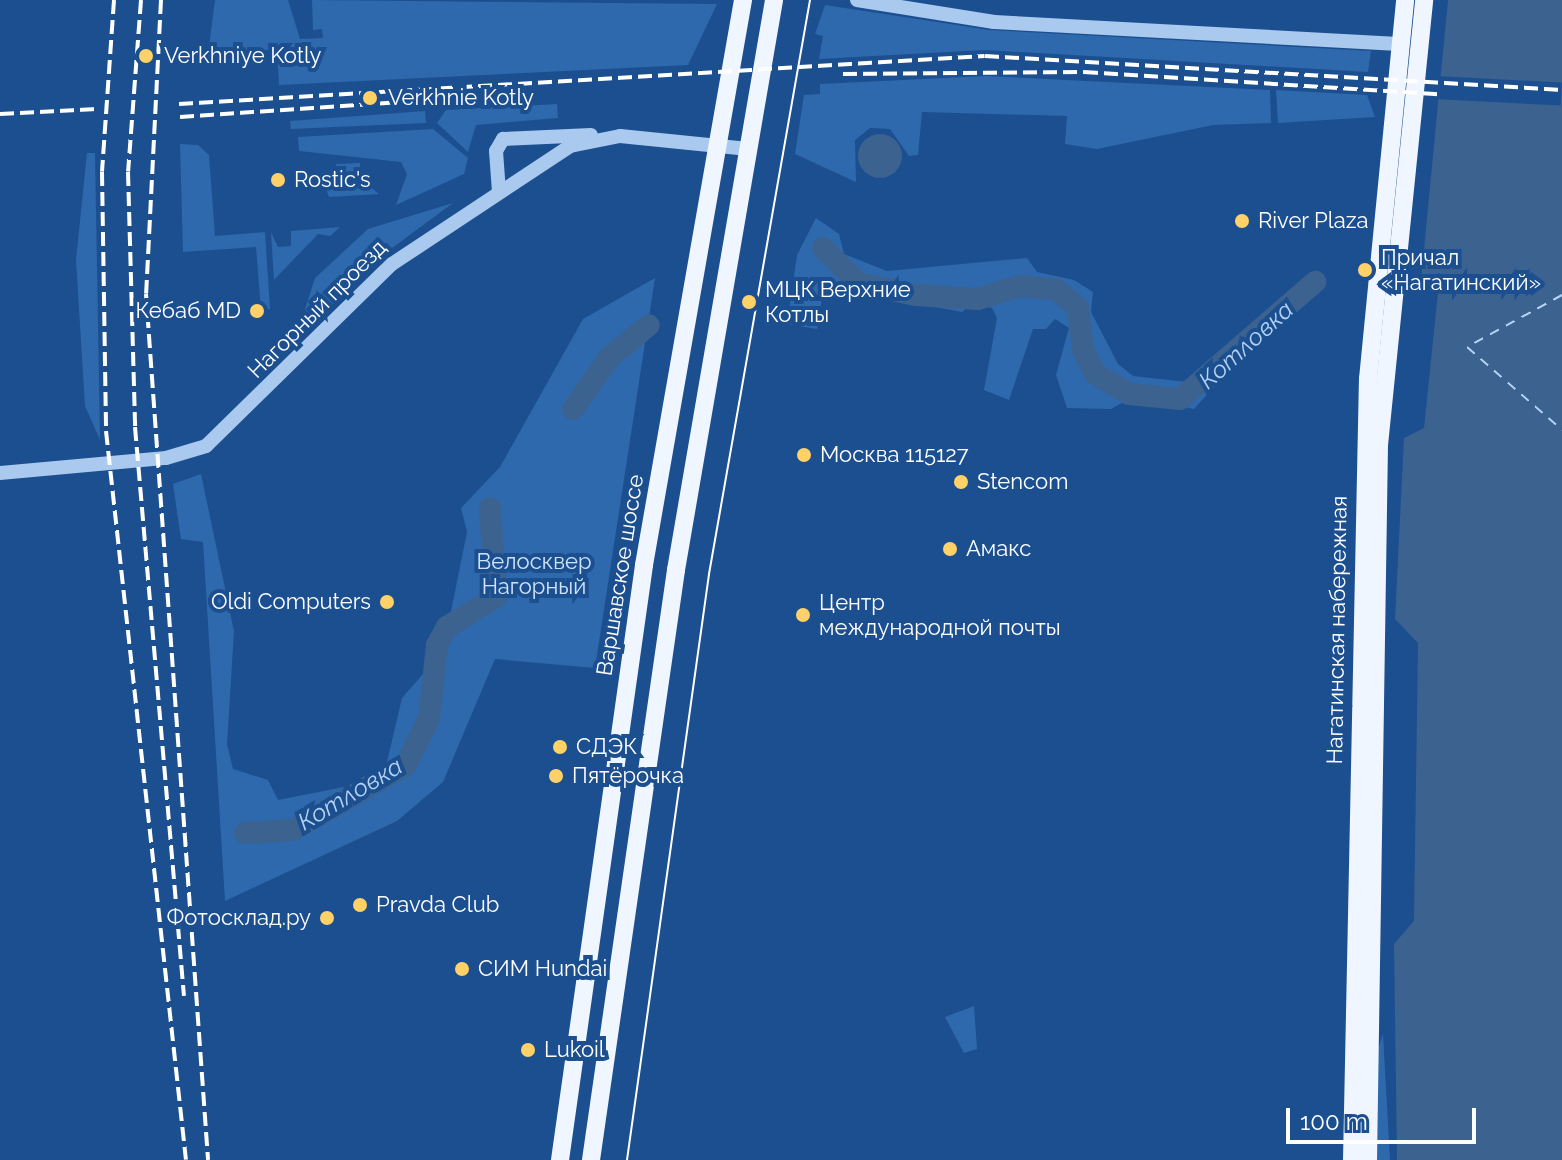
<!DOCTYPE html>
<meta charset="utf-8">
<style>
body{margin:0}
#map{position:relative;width:1562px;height:1160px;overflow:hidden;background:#1b4f8f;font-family:Raleway,sans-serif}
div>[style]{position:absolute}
.green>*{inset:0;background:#2e69ad}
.water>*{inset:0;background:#3c6290}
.round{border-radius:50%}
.pier>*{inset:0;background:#1b4f8f;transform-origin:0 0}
.river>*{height:22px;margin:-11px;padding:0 11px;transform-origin:11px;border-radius:11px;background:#3c6290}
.ferry>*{height:2px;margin-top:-1px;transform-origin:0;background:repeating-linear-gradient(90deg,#b5d3f5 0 10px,transparent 0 18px)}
.minor>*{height:14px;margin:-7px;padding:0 7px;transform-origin:7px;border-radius:7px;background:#a9c9ee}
.major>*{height:18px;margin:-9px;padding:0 9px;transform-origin:9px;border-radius:9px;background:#f0f6ff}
.tram>*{height:2px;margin:-1px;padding:0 1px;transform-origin:1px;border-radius:1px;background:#fff}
.rail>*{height:4px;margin-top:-2px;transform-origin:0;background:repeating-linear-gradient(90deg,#fff 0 14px,transparent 0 20px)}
.dots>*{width:22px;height:22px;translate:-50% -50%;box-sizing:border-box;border:4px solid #1b4f8f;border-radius:50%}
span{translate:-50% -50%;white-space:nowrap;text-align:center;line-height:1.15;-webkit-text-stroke:8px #1b4f8f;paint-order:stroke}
.poi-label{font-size:22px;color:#fff}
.left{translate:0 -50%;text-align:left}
.right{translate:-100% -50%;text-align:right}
.street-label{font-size:22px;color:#fff}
.park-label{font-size:22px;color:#cfe3fa}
.water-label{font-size:24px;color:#b5d3f5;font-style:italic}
.scale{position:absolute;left:1286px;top:1108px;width:190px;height:36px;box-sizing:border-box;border:4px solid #fff;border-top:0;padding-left:10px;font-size:24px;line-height:28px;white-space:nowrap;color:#fff;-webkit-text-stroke:6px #1b4f8f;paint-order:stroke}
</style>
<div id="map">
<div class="green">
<i style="clip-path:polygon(215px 0,288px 0,300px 39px,323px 38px,322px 29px,313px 30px,312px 0,717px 4px,688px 65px,279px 85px,277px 49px,214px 55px,209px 46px)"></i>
<i style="clip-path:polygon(825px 5px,989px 30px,1371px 51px,1368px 72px,985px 50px,819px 59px,823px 36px,815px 34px)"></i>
<i style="clip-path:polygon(985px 76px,1270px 90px,1271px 123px,1213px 125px,1097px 149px,1065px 144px,1067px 116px,922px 112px,918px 155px,909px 156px,890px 129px,870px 128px,855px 140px,856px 182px,795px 154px,804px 95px,820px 94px,820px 84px)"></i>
<i style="clip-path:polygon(1276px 90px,1367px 95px,1375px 117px,1278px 123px)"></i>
<i style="clip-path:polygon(557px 104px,558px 118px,476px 125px,468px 152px,437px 123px,446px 110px)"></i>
<i style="clip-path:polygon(425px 111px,426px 123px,291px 129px,290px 121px)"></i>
<i style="clip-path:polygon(433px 129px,468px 158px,464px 174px,396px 205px,407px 174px,401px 162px,299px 151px,298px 137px)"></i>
<i style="clip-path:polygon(180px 144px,198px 145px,209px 155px,215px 236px,265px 232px,270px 309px,261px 310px,256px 247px,183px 252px)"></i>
<i style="clip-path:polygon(87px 153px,95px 153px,100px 440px,85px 406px,76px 260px)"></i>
<i style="clip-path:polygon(360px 163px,361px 179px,379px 194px,329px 197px,323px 181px,337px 180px,336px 164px)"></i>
<i style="clip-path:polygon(453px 203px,384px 254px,313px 324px,303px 315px,315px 278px,368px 229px)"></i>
<i style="clip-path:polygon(816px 218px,839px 234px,844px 254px,887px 271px,1027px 258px,1037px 272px,1074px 280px,1093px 292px,1091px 312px,1118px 364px,1133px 376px,1196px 383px,1244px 334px,1253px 343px,1194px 409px,1134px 396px,1111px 409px,1067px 408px,1056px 375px,1069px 328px,1055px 319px,1046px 329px,1033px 329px,1009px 400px,984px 390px,997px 318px,992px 308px,971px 304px,962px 312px,824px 286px,817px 329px,787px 324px,797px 255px)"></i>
<i style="clip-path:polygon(340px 227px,330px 236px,318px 234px,274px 280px,271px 232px,278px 247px,291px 246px,291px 231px)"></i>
<i style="clip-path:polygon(655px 278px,595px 668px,495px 659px,443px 782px,397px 821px,225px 901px,203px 542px,181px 539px,173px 484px,201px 474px,234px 631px,227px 744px,233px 769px,268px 780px,278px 800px,349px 786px,386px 766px,402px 698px,443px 651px,467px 532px,461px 508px,500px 467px,583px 319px)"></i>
<i style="clip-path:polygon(974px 1006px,977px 1049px,964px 1053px,945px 1017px)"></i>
<i style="clip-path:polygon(1383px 1034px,1390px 1160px,1374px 1160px,1377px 1052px)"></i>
</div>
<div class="water">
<i style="clip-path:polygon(1448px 0,1562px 0,1562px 1160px,1397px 1160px,1394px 944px,1414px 921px,1418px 643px,1395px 619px,1404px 438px,1424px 428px,1440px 273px,1421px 280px)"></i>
<i class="round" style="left:858px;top:134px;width:44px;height:44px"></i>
</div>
<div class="pier">
<i style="left:1436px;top:76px;width:126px;height:23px;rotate:3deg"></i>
</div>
<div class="river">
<i style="left:823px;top:248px;width:49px;rotate:45deg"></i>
<i style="left:858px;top:283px;width:59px;rotate:11.7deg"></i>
<i style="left:916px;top:295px;width:62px;rotate:3.7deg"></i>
<i style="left:978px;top:299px;width:43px;rotate:-17.6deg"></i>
<i style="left:1019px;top:286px;width:37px;rotate:5deg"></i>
<i style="left:1056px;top:289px;width:29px;rotate:41deg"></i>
<i style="left:1078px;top:308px;width:42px;rotate:83.2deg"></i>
<i style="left:1083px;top:350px;width:27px;rotate:63deg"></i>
<i style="left:1095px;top:374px;width:39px;rotate:30deg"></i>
<i style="left:1129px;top:394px;width:51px;rotate:5.6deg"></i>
<i style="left:1180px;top:399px;width:179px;rotate:-40.9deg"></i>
<i style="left:573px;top:409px;width:64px;rotate:-54.6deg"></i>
<i style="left:610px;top:357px;width:50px;rotate:-39.4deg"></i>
<i style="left:245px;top:833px;width:48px;rotate:-3.6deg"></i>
<i style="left:293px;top:830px;width:130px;rotate:-29.9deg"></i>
<i style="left:406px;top:765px;width:52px;rotate:-63.9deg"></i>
<i style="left:429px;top:718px;width:73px;rotate:-83.7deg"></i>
<i style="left:437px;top:645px;width:21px;rotate:-61deg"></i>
<i style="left:447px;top:627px;width:57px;rotate:-31.5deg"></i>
<i style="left:496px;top:597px;width:89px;rotate:-93.9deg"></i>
</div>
<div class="ferry">
<i style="left:1562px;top:295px;width:108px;rotate:151.3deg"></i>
<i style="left:1467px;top:347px;width:126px;rotate:41.1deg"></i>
</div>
<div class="minor">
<i style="left:857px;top:0;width:139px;rotate:9.1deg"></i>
<i style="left:994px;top:22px;width:405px;rotate:3.1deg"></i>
<i style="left:499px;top:192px;width:41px;rotate:-94.2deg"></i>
<i style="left:496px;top:151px;width:14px;rotate:-60deg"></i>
<i style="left:503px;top:139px;width:88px;rotate:-2.6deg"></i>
<i style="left:0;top:473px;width:167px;rotate:-5.2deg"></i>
<i style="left:166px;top:458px;width:42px;rotate:-16.7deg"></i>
<i style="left:206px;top:446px;width:260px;rotate:-44.4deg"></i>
<i style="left:392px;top:264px;width:214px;rotate:-33.5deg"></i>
<i style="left:570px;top:146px;width:51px;rotate:-11.3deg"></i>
<i style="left:620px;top:136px;width:129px;rotate:5.8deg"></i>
</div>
<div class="major">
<i style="left:560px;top:1160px;width:601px;rotate:-81.96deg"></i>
<i style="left:644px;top:565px;width:574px;rotate:-80.06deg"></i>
<i style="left:591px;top:1160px;width:596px;rotate:-81.8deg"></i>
<i style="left:676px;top:570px;width:578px;rotate:-80.24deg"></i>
<i style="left:1352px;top:1160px;width:781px;rotate:-88.83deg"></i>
<i style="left:1368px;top:379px;width:381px;rotate:-84.4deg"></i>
<i style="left:1368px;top:1160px;width:715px;rotate:-89.12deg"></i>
<i style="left:1379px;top:445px;width:447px;rotate:-84.2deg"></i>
</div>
<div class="tram">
<i style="left:627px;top:1160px;width:592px;rotate:-82.03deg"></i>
<i style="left:709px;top:574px;width:583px;rotate:-80.02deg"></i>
</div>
<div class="rail">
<i style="left:114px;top:0;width:172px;rotate:94deg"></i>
<i style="left:102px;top:172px;width:259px;rotate:89.1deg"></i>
<i style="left:106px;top:431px;width:733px;rotate:83.74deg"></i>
<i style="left:141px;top:0;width:172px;rotate:94.3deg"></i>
<i style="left:128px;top:172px;width:255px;rotate:88.4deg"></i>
<i style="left:135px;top:427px;width:571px;rotate:85.08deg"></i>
<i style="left:161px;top:0;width:294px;rotate:92.9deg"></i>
<i style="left:146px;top:294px;width:868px;rotate:85.9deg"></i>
<i style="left:843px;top:74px;width:241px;rotate:-0.5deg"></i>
<i style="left:1084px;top:72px;width:355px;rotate:3.6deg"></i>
<i style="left:179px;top:104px;width:807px;rotate:-3.41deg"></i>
<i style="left:985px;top:56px;width:578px;rotate:3.37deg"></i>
<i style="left:0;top:114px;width:97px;rotate:-3deg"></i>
<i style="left:180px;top:117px;width:292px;rotate:-3.9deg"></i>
</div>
<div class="dots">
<i style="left:146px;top:56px;background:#ffd166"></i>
<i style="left:370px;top:98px;background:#ffd166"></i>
<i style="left:278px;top:180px;background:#ffd166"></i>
<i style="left:1242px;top:221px;background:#ffd166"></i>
<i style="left:1365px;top:270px;background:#ffd166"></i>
<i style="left:749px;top:302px;background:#ffd166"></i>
<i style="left:257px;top:311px;background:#ffd166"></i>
<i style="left:804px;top:455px;background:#ffd166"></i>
<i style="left:961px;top:482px;background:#ffd166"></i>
<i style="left:950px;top:549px;background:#ffd166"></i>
<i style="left:387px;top:602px;background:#ffd166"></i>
<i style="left:803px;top:615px;background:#ffd166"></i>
<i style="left:560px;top:747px;background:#ffd166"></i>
<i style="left:556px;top:776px;background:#ffd166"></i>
<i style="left:360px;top:905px;background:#ffd166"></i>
<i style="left:327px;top:918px;background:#ffd166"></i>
<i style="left:462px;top:969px;background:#ffd166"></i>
<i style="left:528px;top:1050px;background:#ffd166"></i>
</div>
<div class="poi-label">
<span class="left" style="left:164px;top:56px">Verkhniye Kotly</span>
<span class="left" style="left:388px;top:98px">Verkhnie Kotly</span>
<span class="left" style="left:294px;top:180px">Rostic's</span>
<span class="left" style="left:1258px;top:221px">River Plaza</span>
<span class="left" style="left:1381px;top:270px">Причал<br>«Нагатинский»</span>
<span class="left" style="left:765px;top:302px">МЦК Верхние<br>Котлы</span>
<span class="right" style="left:241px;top:311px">Кебаб MD</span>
<span class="left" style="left:820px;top:455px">Москва 115127</span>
<span class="left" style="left:977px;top:482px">Stencom</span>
<span class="left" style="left:966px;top:549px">Амакс</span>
<span class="right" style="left:371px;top:602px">Oldi Computers</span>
<span class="left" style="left:819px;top:615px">Центр<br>международной почты</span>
<span class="left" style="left:576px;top:747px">СДЭК</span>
<span class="left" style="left:572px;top:776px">Пятёрочка</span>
<span class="left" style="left:376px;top:905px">Pravda Club</span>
<span class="right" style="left:311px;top:918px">Фотосклад.ру</span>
<span class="left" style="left:478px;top:969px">СИМ Hundai</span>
<span class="left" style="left:544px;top:1050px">Lukoil</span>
</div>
<div class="street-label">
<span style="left:317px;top:309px;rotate:-45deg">Нагорный проезд</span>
<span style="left:620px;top:575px;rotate:-81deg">Варшавское шоссе</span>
<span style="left:1337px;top:630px;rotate:-89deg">Нагатинская набережная</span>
</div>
<div class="park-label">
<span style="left:534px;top:574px">Велосквер<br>Нагорный</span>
</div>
<div class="water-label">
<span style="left:1246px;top:345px;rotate:-42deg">Котловка</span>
<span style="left:350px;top:794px;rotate:-31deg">Котловка</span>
</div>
<div class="scale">100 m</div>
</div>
